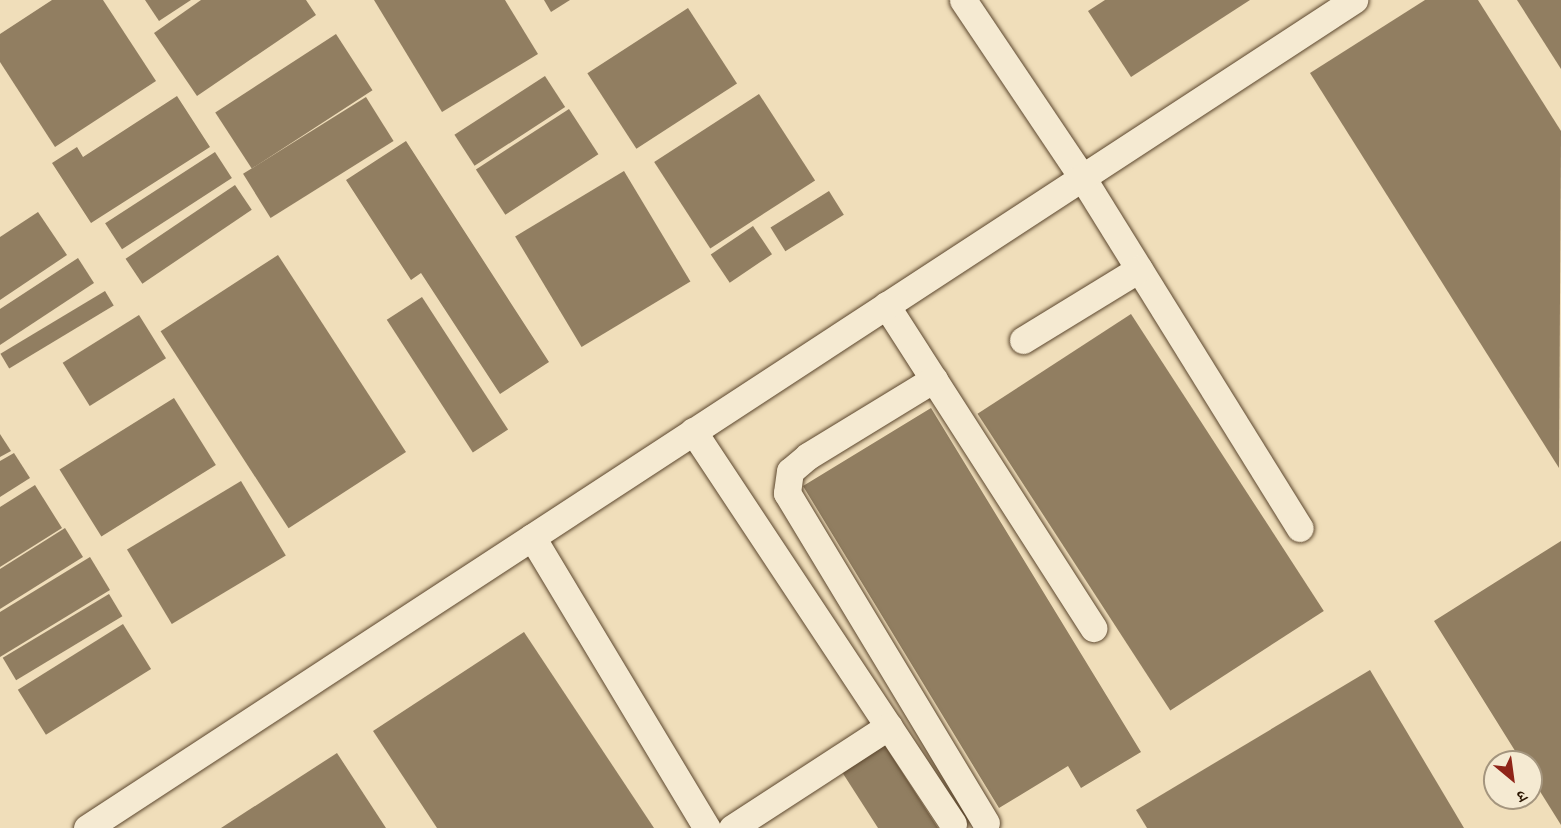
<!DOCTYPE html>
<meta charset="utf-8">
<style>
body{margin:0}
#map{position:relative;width:1561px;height:828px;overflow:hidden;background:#f0deba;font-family:"Sorts Mill Goudy","Noto Serif Devanagari",serif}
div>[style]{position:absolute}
.building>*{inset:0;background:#917e61;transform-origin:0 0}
.roads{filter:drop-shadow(0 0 2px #5c472e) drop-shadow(0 0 2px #5c472e)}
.minor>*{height:27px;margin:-13.5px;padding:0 13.5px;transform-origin:13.5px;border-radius:13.5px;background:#f5ead2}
span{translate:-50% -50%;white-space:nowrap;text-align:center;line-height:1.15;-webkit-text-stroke:6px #f5ead2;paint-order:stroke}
.north{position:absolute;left:1483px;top:750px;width:60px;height:60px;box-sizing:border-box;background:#f5ead2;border:2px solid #a4957e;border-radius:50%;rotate:151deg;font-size:16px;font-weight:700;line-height:24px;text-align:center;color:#2a1500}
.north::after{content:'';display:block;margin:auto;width:21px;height:27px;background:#8f2418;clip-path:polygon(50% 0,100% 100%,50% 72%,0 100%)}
</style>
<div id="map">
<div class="building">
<i style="clip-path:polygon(52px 0,103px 0,156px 81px,55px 147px,0 62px,0 34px)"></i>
<i style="clip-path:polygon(145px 0,191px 0,159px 21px)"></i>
<i style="clip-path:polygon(201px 0,306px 0,316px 15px,197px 96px,154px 33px)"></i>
<i style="clip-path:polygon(374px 0,505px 0,538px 54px,442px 112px)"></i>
<i style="clip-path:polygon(544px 0,570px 0,551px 12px)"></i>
<i style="clip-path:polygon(1105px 0,1250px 0,1131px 77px,1088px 11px)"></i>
<i style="clip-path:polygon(1425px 0,1478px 0,1561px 131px,1559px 468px,1310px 73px)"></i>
<i style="clip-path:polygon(1517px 0,1561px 0,1561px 69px)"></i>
<i style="left:688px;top:8px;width:90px;height:120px;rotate:57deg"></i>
<i style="left:336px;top:34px;width:67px;height:144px;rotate:57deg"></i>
<i style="left:545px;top:76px;width:37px;height:108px;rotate:57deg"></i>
<i style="left:759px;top:94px;width:103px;height:125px;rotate:57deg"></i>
<i style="clip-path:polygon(177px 96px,210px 147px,91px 223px,52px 163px,77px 147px,83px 157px)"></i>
<i style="left:366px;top:97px;width:52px;height:145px;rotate:58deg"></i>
<i style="left:569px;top:109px;width:54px;height:111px;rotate:57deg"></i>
<i style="clip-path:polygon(406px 141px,549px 362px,500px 394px,421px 273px,411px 280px,346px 180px)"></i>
<i style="left:215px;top:152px;width:31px;height:131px;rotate:57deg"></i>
<i style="left:624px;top:171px;width:129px;height:127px;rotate:59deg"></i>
<i style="left:235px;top:185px;width:30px;height:132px;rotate:56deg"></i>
<i style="left:829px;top:191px;width:28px;height:69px;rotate:58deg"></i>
<i style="clip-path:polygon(38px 212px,67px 255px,0 300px,0 237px)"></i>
<i style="left:753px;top:226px;width:34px;height:51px;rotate:56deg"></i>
<i style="left:278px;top:255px;width:235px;height:140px;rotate:57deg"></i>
<i style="clip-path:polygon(78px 258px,94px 283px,0 345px,0 309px)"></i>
<i style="left:105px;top:291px;width:17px;height:122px;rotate:59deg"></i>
<i style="left:422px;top:297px;width:158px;height:42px;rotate:57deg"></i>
<i style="left:1131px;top:314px;width:354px;height:183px;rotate:57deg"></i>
<i style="left:139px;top:315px;width:51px;height:90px;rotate:58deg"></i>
<i style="left:174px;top:398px;width:79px;height:135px;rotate:58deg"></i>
<i style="clip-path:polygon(931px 408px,1141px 752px,1081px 788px,1068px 766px,999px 808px,803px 486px)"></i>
<i style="clip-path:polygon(0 434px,11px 451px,0 457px)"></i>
<i style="clip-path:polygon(14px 453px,30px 478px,0 497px,0 461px)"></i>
<i style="left:241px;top:481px;width:87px;height:133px;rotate:59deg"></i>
<i style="clip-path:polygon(35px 485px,62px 528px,0 567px,0 507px)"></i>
<i style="clip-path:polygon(65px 528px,83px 557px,0 609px,0 569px)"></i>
<i style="clip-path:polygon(1561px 541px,1561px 825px,1531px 777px,1531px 762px,1522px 762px,1434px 621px)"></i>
<i style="clip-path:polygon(90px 557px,110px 590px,0 657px,0 612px)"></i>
<i style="left:109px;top:594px;width:26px;height:124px;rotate:59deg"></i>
<i style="left:123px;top:624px;width:53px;height:124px;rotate:58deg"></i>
<i style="clip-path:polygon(524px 632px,654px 828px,437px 828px,373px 731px)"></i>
<i style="clip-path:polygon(1370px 670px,1464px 828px,1147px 828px,1136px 810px)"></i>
<i style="clip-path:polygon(884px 744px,938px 828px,878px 828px,842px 772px)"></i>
<i style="clip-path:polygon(337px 753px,386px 828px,221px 828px)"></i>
</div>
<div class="roads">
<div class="minor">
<i style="left:963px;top:0;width:213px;rotate:56.1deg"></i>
<i style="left:1082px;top:177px;width:413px;rotate:58.2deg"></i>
<i style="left:886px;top:305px;width:384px;rotate:57.3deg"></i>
<i style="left:1023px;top:340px;width:136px;rotate:-31.5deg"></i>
<i style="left:934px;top:379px;width:148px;rotate:148.6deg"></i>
<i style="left:808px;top:456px;width:23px;rotate:140deg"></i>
<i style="left:790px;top:471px;width:22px;rotate:98deg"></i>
<i style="left:787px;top:493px;width:385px;rotate:58.9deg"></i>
<i style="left:693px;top:431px;width:471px;rotate:56.5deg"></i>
<i style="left:532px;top:537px;width:340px;rotate:59deg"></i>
<i style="left:87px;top:828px;width:1514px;rotate:-33.17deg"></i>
<i style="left:732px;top:828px;width:187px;rotate:-33deg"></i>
</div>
</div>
<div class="north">उ</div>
</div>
